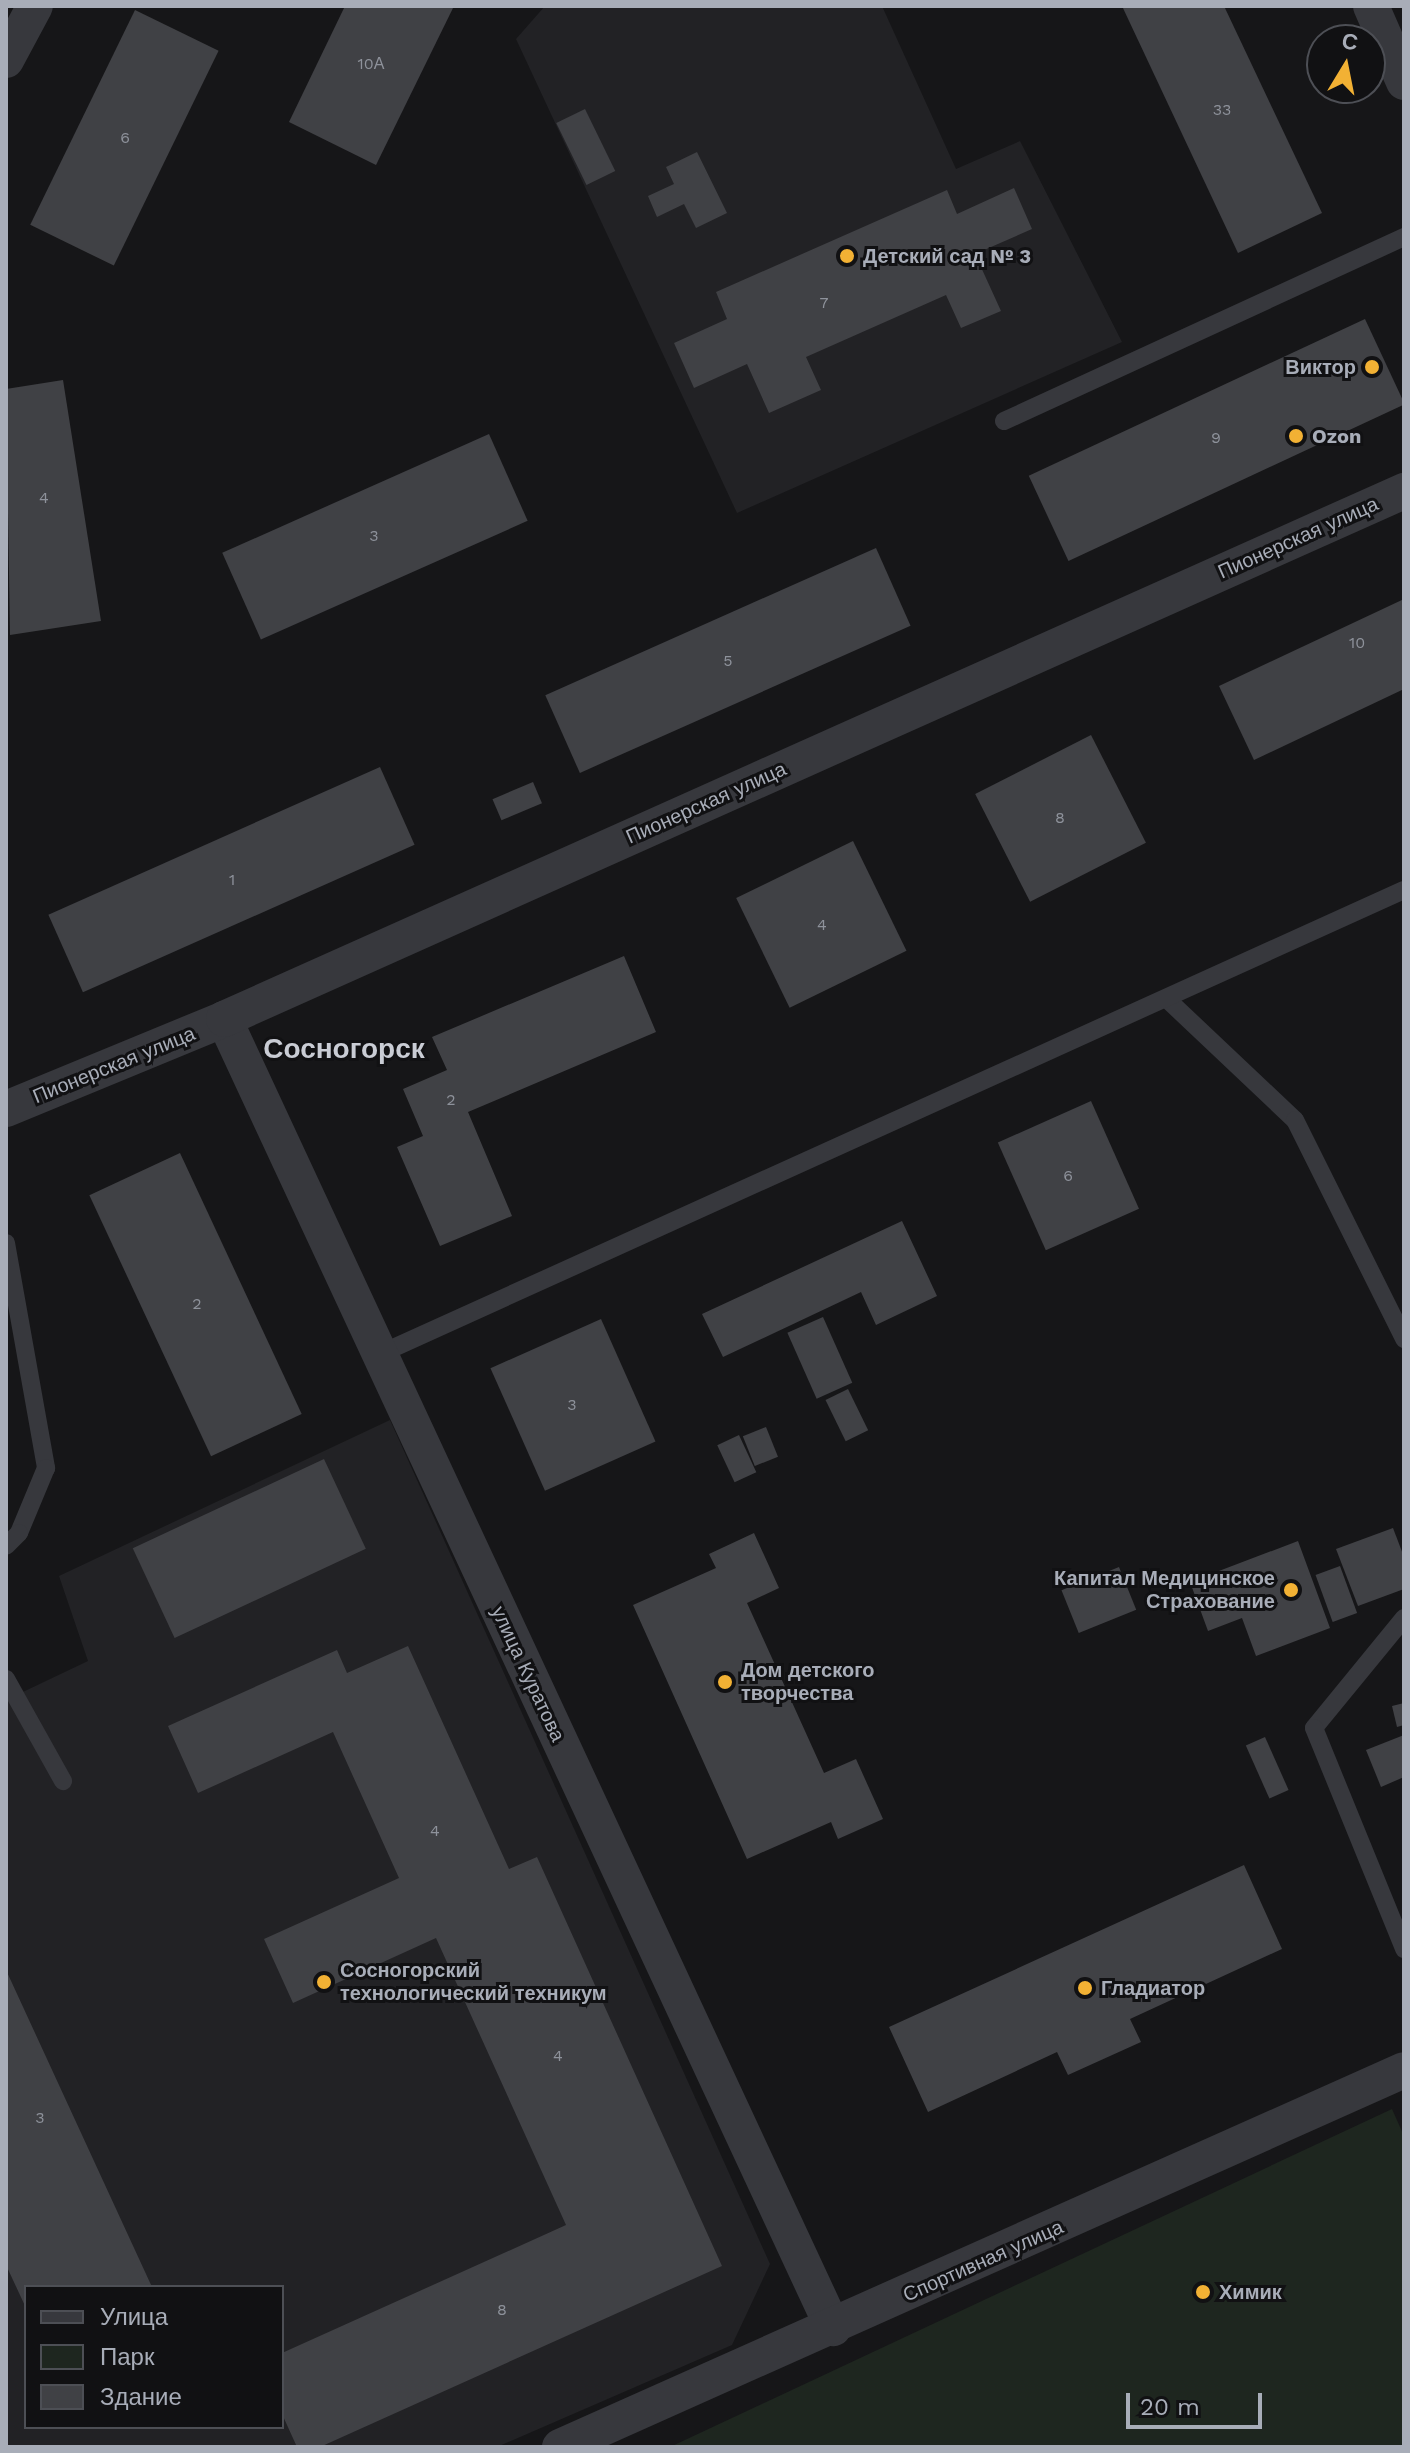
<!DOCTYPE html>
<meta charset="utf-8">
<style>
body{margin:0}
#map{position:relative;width:1410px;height:2453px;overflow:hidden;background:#161618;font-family:"Work Sans",sans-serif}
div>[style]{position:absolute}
.built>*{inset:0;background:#222225}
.green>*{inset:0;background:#1e261f}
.building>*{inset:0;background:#404145;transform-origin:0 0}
.service>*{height:18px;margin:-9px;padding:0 9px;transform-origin:9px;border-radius:9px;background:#37383d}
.minor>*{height:36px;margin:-18px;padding:0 18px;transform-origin:18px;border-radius:18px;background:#37383d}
.dots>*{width:22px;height:22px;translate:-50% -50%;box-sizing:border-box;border:4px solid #111113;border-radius:50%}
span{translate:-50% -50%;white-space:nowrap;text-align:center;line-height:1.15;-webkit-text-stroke:6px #111113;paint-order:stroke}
.number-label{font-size:16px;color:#8e929b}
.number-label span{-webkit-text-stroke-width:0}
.poi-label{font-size:20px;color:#a8adb8;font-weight:700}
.left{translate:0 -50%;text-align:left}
.right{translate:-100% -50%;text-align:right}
.street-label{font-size:20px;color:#a8adb8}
.district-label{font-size:28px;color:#c9ccd4;font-weight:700}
.frame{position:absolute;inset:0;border:8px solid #a8adb8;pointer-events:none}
.legend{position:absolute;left:24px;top:2285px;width:260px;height:144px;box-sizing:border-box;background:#111113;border:2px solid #4d4f55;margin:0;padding:10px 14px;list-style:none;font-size:24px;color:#a8adb8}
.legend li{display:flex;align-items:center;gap:16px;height:40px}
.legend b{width:40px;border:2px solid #4d4f55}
.north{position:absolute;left:1306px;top:24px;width:80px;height:80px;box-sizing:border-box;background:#111113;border:2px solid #4d4f55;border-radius:50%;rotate:10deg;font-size:22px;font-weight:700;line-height:32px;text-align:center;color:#a8adb8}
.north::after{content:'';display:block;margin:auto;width:28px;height:36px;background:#f2b134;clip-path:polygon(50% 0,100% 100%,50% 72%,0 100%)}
.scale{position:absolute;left:1126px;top:2393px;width:136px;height:36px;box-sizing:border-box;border:4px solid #a8adb8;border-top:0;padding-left:10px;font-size:24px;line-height:28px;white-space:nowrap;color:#a8adb8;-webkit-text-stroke:6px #111113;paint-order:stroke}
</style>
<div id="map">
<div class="built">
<i style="clip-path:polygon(545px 6px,882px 6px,956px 169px,1020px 141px,1122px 342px,737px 513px,516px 39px)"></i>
<i style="clip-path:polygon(evenodd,390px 1420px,770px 2264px,732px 2345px,497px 2447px,6px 2447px,6px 1700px,88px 1661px,59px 1576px,390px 1420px,26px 2287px,282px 2287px,282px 2427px,26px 2427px,26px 2287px)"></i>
</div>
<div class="green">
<i style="clip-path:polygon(1392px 2109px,1404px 2136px,1404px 2447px,670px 2447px)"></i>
</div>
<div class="building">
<i style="clip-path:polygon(345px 6px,454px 6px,376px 165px,289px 122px)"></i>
<i style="clip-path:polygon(1122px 6px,1224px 6px,1322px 213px,1238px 253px)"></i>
<i style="left:135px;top:10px;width:93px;height:239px;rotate:26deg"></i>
<i style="left:585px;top:109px;width:69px;height:32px;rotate:64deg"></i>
<i style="clip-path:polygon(697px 152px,727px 213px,696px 228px,684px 204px,657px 217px,648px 196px,674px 184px,666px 167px)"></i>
<i style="clip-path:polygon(1014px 188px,1032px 229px,975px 254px,1001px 311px,961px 328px,946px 295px,806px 357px,821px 390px,769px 413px,747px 364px,694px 388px,674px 343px,727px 319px,716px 292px,947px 190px,957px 214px)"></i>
<i style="left:1365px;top:319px;width:94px;height:371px;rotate:65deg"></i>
<i style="clip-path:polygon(63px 380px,101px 621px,10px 635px,6px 389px)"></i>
<i style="left:489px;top:434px;width:95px;height:292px;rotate:66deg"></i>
<i style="left:876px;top:548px;width:85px;height:362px;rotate:66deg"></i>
<i style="clip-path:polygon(1404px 599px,1404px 689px,1254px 760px,1219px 686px)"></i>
<i style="left:1091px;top:735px;width:121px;height:130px;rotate:63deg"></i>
<i style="left:380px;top:767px;width:85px;height:363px;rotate:66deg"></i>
<i style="left:533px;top:782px;width:23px;height:44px;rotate:67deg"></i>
<i style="left:853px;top:841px;width:122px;height:130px;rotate:64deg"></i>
<i style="clip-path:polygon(624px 956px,656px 1032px,468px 1112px,512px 1216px,440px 1246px,397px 1147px,423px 1136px,403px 1089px,447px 1070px,432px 1037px)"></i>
<i style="left:1091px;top:1101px;width:118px;height:102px;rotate:66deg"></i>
<i style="left:180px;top:1153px;width:288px;height:100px;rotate:65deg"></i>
<i style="clip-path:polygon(902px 1221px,937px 1296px,876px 1325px,861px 1292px,723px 1357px,702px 1314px)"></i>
<i style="left:823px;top:1317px;width:72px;height:39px;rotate:66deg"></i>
<i style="left:601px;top:1319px;width:134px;height:121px;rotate:66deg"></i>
<i style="left:848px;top:1389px;width:46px;height:25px;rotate:64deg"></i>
<i style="left:766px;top:1427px;width:32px;height:25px;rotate:68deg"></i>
<i style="left:739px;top:1435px;width:41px;height:24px;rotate:65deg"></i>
<i style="left:324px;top:1459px;width:99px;height:211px;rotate:65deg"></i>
<i style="clip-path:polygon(1393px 1528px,1404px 1557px,1404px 1589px,1358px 1606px,1336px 1549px)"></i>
<i style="clip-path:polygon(754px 1533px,779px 1588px,747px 1603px,824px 1773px,856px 1759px,883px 1819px,838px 1839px,831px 1822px,747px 1859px,633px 1605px,716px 1568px,709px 1554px)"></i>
<i style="clip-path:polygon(1298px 1541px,1330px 1628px,1256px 1656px,1242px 1618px,1208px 1631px,1190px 1582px)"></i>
<i style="left:1340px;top:1566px;width:50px;height:26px;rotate:70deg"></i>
<i style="left:1119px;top:1567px;width:46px;height:62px;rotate:68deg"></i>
<i style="clip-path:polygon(408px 1646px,509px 1869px,537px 1857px,722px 2266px,320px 2447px,297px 2447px,282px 2414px,282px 2353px,566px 2225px,436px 1938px,293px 2003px,264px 1939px,399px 1878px,333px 1732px,198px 1793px,168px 1726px,337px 1650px,347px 1673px)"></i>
<i style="clip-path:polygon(1404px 1703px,1404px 1725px,1397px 1727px,1392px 1706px)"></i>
<i style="clip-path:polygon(1404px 1735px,1404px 1777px,1381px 1787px,1366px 1750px)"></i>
<i style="left:1265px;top:1737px;width:58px;height:21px;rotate:66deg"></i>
<i style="clip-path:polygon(1244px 1865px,1282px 1949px,1130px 2019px,1141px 2042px,1068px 2075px,1057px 2052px,928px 2112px,889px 2027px)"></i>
<i style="clip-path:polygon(6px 1970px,152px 2287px,26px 2287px,26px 2308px,6px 2265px)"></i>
</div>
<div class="service">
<i style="left:1004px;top:421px;width:440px;rotate:-24.7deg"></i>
<i style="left:1169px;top:1001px;width:173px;rotate:43.4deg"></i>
<i style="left:1295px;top:1120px;width:245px;rotate:63.5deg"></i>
<i style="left:6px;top:1243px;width:229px;rotate:79.9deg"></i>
<i style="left:46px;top:1468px;width:70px;rotate:112.6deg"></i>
<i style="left:19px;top:1533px;width:18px;rotate:135deg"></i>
<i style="left:380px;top:1354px;width:1124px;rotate:-24.38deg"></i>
<i style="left:1404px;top:1618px;width:142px;rotate:129.3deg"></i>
<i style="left:1314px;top:1728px;width:239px;rotate:67.8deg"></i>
<i style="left:6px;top:1679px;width:117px;rotate:60.8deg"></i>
</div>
<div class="minor">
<i style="left:1371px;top:6px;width:83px;rotate:66.5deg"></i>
<i style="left:6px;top:60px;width:61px;rotate:-61.8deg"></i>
<i style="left:224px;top:1019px;width:1444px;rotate:65.05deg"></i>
<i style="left:6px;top:1109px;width:236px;rotate:-22.4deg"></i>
<i style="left:224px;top:1019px;width:1293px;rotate:-24.11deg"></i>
<i style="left:560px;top:2447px;width:924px;rotate:-24.07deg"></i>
</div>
<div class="dots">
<i style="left:847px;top:256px;background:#f2b134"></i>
<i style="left:1372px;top:367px;background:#f2b134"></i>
<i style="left:1296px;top:436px;background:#f2b134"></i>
<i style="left:1291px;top:1590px;background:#f2b134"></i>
<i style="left:725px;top:1682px;background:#f2b134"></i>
<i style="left:324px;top:1982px;background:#f2b134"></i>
<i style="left:1085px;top:1988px;background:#f2b134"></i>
<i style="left:1203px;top:2292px;background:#f2b134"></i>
</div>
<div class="number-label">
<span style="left:371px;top:64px">10А</span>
<span style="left:1222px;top:110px">33</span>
<span style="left:125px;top:138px">6</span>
<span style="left:824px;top:303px">7</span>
<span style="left:1216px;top:438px">9</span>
<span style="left:44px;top:498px">4</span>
<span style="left:374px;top:536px">3</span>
<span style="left:1357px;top:643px">10</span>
<span style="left:728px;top:661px">5</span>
<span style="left:1060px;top:818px">8</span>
<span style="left:232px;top:880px">1</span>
<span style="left:822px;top:925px">4</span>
<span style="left:451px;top:1100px">2</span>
<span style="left:1068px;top:1176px">6</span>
<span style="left:197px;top:1304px">2</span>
<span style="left:572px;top:1405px">3</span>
<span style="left:435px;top:1831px">4</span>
<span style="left:558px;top:2056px">4</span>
<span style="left:40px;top:2118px">3</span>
<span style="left:502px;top:2310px">8</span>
</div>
<div class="poi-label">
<span class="left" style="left:863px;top:256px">Детский сад № 3</span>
<span class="right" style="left:1356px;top:367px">Виктор</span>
<span class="left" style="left:1312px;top:436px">Ozon</span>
<span class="right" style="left:1275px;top:1590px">Капитал Медицинское<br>Страхование</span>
<span class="left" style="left:741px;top:1682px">Дом детского<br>творчества</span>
<span class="left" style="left:340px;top:1982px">Сосногорский<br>технологический техникум</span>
<span class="left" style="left:1101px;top:1988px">Гладиатор</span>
<span class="left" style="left:1219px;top:2292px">Химик</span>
</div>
<div class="street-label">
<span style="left:1298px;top:538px;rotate:-24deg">Пионерская улица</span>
<span style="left:706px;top:803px;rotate:-24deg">Пионерская улица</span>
<span style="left:114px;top:1065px;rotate:-22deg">Пионерская улица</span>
<span style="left:528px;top:1674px;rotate:65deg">улица Куратова</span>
<span style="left:983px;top:2261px;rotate:-24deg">Спортивная улица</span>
</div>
<div class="district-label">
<span style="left:344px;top:1049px">Сосногорск</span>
</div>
<div class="frame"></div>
<ul class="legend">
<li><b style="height:10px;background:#37383d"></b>Улица</li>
<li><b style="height:22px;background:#1e261f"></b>Парк</li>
<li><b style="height:22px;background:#404145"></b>Здание</li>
</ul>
<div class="north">С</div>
<div class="scale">20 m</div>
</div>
